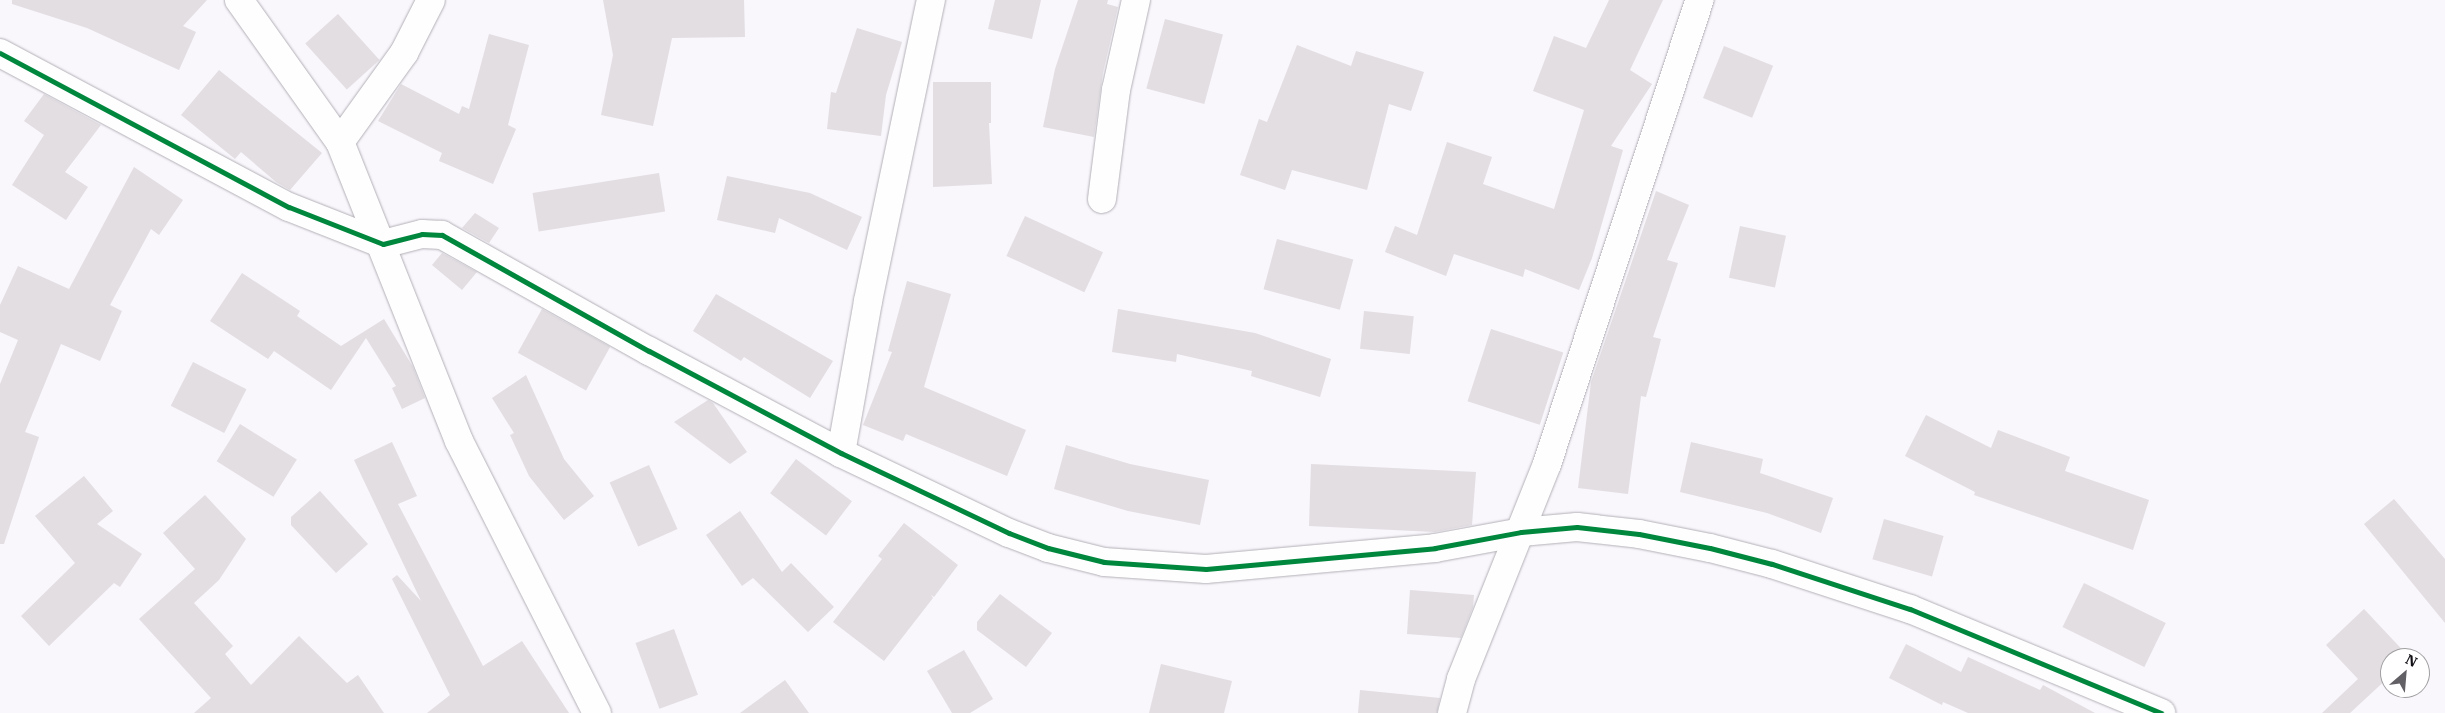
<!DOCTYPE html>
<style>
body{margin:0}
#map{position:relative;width:2445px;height:713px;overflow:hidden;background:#f9f6fc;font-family:"IBM Plex Serif",serif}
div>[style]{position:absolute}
.building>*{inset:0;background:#e2dee2;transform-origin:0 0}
.roads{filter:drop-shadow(0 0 1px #b3b0b6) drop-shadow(0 0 1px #b3b0b6)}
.minor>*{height:28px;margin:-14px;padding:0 14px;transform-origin:14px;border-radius:14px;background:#fefeff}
.cycleway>*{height:5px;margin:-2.5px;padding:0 2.5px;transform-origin:2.5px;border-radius:2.5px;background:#00873e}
span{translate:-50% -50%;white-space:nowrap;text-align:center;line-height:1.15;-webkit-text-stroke:4.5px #fff;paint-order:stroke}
.north{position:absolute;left:2380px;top:648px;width:50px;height:50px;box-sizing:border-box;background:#fff;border:1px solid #a09fa1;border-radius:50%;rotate:27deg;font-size:14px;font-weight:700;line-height:20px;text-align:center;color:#110e14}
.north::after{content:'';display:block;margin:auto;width:18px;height:22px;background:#625f65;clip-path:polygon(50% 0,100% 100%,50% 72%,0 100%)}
</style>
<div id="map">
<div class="building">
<i style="clip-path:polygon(12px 0,207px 0,183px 26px,196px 32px,179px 70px,87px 28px,12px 4px)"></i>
<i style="clip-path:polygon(603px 0,744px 0,745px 37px,672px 38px,653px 126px,601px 115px,613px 55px)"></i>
<i style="clip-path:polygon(995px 0,1041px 0,1032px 39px,988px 29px)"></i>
<i style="clip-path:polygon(1078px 0,1108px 0,1107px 4px,1118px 7px,1103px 73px,1094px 137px,1043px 127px,1055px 69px)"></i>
<i style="clip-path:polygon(1609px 0,1663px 0,1630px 70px,1652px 84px,1611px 146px,1623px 150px,1592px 258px,1579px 290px,1525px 269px,1523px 277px,1454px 254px,1446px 276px,1385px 252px,1395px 226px,1417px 235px,1447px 142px,1492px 157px,1483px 184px,1554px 209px,1584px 110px,1533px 91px,1554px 36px,1586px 48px)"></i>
<i style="left:338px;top:14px;width:62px;height:44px;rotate:48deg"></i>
<i style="left:1165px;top:19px;width:60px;height:72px;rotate:15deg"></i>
<i style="clip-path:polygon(857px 28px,902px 42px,886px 95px,881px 136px,827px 129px,831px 92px,836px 93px)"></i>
<i style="clip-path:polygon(489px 34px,529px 45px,508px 125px,516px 129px,493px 184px,439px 161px,442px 153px,378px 121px,401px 84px,459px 114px,462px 106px,469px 109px)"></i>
<i style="clip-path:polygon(1297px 45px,1351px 66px,1356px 51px,1424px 72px,1411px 111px,1389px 104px,1367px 190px,1292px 170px,1285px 190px,1240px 175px,1259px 119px,1267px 122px)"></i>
<i style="left:1724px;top:46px;width:53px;height:56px;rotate:22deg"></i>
<i style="clip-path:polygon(219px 70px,322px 153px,290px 190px,276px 182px,241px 152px,235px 159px,181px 115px)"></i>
<i style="clip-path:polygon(933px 82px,991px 82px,991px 123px,989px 123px,992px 184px,933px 187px)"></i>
<i style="clip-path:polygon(44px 94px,101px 125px,65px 172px,88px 187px,66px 220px,12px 185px,44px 135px,24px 121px)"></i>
<i style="clip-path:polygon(134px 167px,183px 200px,159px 235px,151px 229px,110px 305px,122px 311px,100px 361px,61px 344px,25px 432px,39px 437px,4px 544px,0 544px,0 384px,18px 340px,0 332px,0 305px,18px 266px,69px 289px)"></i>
<i style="left:659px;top:173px;width:39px;height:128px;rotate:81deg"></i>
<i style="clip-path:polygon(727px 176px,810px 193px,862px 217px,847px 250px,779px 218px,775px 233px,717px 220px)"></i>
<i style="clip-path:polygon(1656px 191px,1689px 205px,1667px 260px,1678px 263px,1653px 337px,1661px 339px,1646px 397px,1641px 396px,1628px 494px,1578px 488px,1591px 382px)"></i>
<i style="clip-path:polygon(475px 213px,499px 228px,489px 243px,462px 228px)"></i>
<i style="left:1025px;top:216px;width:86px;height:44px;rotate:25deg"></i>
<i style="left:1740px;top:226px;width:47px;height:53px;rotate:12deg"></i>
<i style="left:1277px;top:239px;width:79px;height:52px;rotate:15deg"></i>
<i style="clip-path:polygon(442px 253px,477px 272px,462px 290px,432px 265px)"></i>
<i style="clip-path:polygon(242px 273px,300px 311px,297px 316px,341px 346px,384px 319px,413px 367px,425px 398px,402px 409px,392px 388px,396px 386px,366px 338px,331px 390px,274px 351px,268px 359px,210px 321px)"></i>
<i style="clip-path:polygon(907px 281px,951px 294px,924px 387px,1026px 430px,1007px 476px,906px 434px,903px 441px,863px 425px,892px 352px,888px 351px)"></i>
<i style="clip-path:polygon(716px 294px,833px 361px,810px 398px,744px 357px,741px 361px,693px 331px)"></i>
<i style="left:542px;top:309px;width:78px;height:50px;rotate:29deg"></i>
<i style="clip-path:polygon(1118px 309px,1255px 333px,1331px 359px,1320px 397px,1251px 376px,1252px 371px,1177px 354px,1176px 362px,1112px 352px)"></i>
<i style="left:1364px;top:311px;width:50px;height:38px;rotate:6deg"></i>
<i style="left:1491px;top:329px;width:76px;height:76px;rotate:18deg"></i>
<i style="left:193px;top:362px;width:60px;height:49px;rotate:27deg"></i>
<i style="clip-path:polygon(526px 375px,564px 459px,594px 496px,564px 520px,529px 476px,510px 435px,514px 433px,492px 398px)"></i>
<i style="clip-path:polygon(708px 400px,713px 403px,747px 452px,730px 464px,674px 422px)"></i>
<i style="clip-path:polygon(1926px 415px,1991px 448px,1998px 430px,2070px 457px,2065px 471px,2149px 500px,2133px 550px,1974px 495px,1975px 492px,1905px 456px)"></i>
<i style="left:240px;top:424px;width:67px;height:44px;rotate:32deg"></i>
<i style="clip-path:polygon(392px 442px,417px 496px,398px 504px,483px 666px,522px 641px,569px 713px,427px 713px,450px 695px,392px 579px,397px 575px,421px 601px,354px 460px)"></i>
<i style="clip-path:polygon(1691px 442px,1763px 459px,1760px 473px,1833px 498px,1821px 533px,1767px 513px,1680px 492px)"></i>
<i style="clip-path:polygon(1066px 445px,1130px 464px,1209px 480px,1200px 525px,1128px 511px,1054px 489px)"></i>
<i style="left:796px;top:459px;width:70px;height:43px;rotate:37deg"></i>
<i style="clip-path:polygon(1311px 464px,1476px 472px,1472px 525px,1435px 532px,1309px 526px)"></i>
<i style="left:649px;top:465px;width:70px;height:43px;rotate:66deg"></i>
<i style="clip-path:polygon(84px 476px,113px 511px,97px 524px,142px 554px,120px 587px,114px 583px,49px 646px,21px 616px,75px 563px,35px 516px)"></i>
<i style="clip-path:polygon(320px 491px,368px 544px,336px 573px,291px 525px,291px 517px)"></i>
<i style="clip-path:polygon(205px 495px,246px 539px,219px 580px,194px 603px,233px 646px,225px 654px,251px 685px,299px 636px,347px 683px,358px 675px,384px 713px,194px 713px,211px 698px,139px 619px,195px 569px,163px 533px)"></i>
<i style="clip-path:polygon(2394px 499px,2445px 559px,2445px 623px,2364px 524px)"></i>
<i style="clip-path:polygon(740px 511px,782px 572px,791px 563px,834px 607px,808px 632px,753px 578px,742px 586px,706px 535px)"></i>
<i style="left:1884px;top:519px;width:62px;height:42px;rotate:16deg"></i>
<i style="clip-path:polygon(904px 523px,958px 565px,934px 597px,931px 595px,933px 598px,884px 661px,833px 622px,882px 559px,878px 556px)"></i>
<i style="left:2084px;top:583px;width:91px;height:49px;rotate:26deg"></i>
<i style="clip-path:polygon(1410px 590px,1474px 595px,1473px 607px,1461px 638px,1407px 634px)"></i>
<i style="clip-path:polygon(1000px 594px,1052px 633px,1026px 667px,977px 630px,977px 622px)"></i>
<i style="clip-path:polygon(2364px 609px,2410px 658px,2390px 658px,2390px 676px,2350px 713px,2322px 713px,2358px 679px,2326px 645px)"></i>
<i style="left:674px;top:629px;width:70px;height:41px;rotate:70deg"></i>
<i style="clip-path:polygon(1906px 644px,1961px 672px,1968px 657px,2040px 690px,2043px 685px,2095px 713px,1968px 713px,1943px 702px,1942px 705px,1889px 678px)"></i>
<i style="clip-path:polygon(964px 650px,993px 699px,970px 713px,952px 713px,927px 671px)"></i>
<i style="clip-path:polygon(1161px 664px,1232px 681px,1224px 713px,1149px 713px)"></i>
<i style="clip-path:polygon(785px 680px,809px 713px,740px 713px)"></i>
<i style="clip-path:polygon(1360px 690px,1440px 698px,1437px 713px,1358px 713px)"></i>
</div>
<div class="roads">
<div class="minor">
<i style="left:239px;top:0;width:174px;rotate:54.6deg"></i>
<i style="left:340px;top:142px;width:322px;rotate:68.3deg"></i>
<i style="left:459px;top:441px;width:305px;rotate:63.1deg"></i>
<i style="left:0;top:53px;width:327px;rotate:28.1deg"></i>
<i style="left:289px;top:207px;width:101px;rotate:21.5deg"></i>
<i style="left:383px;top:244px;width:40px;rotate:-14.4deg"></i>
<i style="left:422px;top:234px;width:20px;rotate:3deg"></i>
<i style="left:442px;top:235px;width:237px;rotate:29.3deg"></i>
<i style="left:649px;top:351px;width:217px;rotate:28deg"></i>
<i style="left:841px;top:453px;width:186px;rotate:25.5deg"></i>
<i style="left:1009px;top:533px;width:42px;rotate:21deg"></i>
<i style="left:1048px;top:548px;width:58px;rotate:14deg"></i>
<i style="left:1104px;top:562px;width:102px;rotate:3.9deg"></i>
<i style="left:1206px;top:569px;width:230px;rotate:-5.2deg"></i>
<i style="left:1435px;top:548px;width:87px;rotate:-10.5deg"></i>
<i style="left:1521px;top:532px;width:56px;rotate:-5.1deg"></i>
<i style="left:1577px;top:527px;width:62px;rotate:6.4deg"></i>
<i style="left:1639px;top:534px;width:72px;rotate:11.2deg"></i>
<i style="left:1710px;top:548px;width:64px;rotate:14.5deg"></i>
<i style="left:1772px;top:564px;width:145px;rotate:18.1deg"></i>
<i style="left:1910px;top:609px;width:272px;rotate:22.5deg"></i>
<i style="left:340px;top:142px;width:110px;rotate:-54.3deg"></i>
<i style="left:404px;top:53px;width:59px;rotate:-63deg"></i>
<i style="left:1102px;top:199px;width:110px;rotate:-82.7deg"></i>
<i style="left:1116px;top:90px;width:92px;rotate:-77.5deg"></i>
<i style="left:841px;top:453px;width:154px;rotate:-79.9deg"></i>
<i style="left:868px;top:301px;width:308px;rotate:-78.2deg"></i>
<i style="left:1452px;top:713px;width:35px;rotate:-75deg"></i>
<i style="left:1461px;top:679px;width:232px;rotate:-68.2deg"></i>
<i style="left:1547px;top:464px;width:489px;rotate:-71.8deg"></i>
</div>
</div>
<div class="cycleway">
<i style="left:0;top:53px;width:327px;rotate:28.1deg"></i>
<i style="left:289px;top:207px;width:101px;rotate:21.5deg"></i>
<i style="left:383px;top:244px;width:40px;rotate:-14.4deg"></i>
<i style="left:422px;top:234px;width:20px;rotate:3deg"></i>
<i style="left:442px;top:235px;width:237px;rotate:29.3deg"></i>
<i style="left:649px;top:351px;width:217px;rotate:28deg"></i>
<i style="left:841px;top:453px;width:186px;rotate:25.5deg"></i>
<i style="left:1009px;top:533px;width:42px;rotate:21deg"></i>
<i style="left:1048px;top:548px;width:58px;rotate:14deg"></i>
<i style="left:1104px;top:562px;width:102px;rotate:3.9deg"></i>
<i style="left:1206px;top:569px;width:230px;rotate:-5.2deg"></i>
<i style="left:1435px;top:548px;width:87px;rotate:-10.5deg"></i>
<i style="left:1521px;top:532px;width:56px;rotate:-5.1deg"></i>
<i style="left:1577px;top:527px;width:62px;rotate:6.4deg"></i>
<i style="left:1639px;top:534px;width:72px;rotate:11.2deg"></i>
<i style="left:1710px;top:548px;width:64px;rotate:14.5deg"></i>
<i style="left:1772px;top:564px;width:145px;rotate:18.1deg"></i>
<i style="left:1910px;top:609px;width:272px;rotate:22.5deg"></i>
</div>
<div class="north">N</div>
</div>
